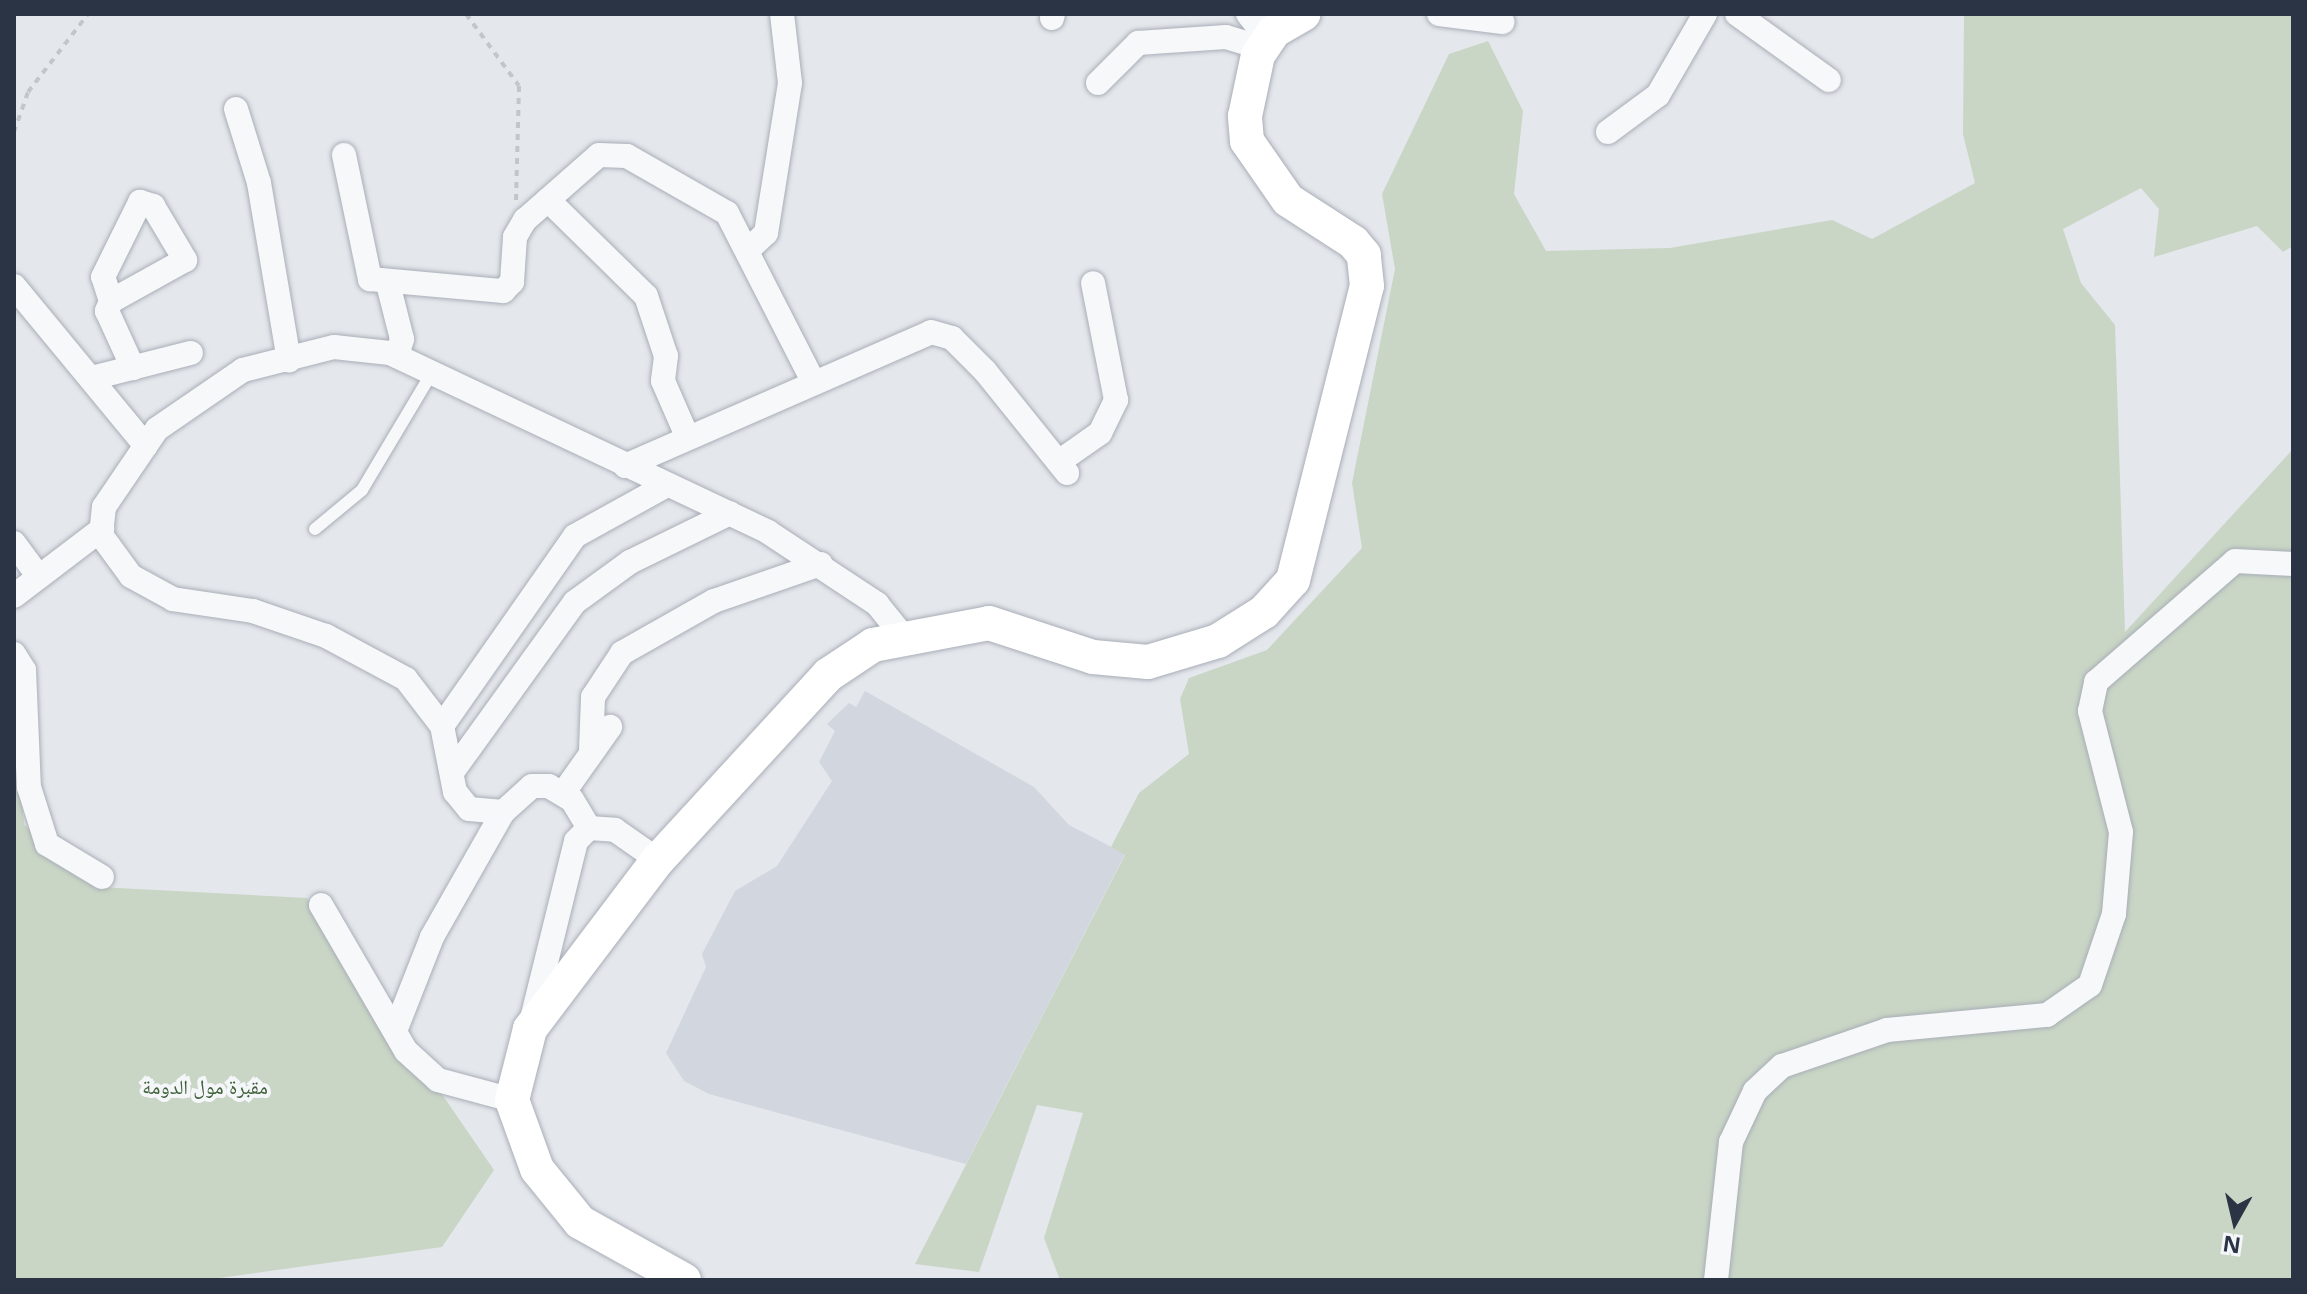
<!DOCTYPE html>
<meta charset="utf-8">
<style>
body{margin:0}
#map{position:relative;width:2307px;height:1294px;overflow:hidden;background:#e4e7ec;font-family:"Noto Sans","Noto Naskh Arabic",sans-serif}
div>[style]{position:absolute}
.built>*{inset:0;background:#d2d6de}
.green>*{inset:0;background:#c9d6c5}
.path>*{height:4px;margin-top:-2px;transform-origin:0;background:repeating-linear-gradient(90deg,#c2c5cb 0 6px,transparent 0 12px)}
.roads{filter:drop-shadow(0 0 2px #a9aeb7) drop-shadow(0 0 2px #a9aeb7)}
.lane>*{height:12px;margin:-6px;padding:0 6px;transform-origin:6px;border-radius:6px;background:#f7f8fa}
.street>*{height:24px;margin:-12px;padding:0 12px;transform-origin:12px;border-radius:12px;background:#f7f8fa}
.secondary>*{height:34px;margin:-17px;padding:0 17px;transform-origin:17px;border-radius:17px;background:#fff}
span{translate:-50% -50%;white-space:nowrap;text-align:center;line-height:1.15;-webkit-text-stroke:8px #f4f6f9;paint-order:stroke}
.park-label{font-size:20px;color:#3f6138}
.frame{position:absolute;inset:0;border:16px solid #2b3445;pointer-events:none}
.north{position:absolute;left:2195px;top:1182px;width:80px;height:80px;-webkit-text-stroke:6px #f4f6f9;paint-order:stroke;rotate:188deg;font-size:22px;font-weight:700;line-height:32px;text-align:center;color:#2b3445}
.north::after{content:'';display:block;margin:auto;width:28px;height:36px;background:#2b3445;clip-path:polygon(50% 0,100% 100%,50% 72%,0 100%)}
</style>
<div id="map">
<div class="built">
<i style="clip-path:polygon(865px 691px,1034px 787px,1069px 825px,1125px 854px,966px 1164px,709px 1094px,684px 1081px,666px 1053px,706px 967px,702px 954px,735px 891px,777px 866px,832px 781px,819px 762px,835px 731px,827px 724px,849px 703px,856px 707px)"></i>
</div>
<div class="green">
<i style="clip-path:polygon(1964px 14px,2293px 14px,2293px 246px,2283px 252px,2257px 226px,2154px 257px,2159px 209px,2141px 188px,2063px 229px,2081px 283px,2115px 325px,2125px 632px,2293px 449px,2293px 1280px,1060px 1280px,1044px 1238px,1083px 1113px,1037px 1105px,979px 1272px,915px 1264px,1125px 855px,1111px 847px,1139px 793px,1189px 754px,1180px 699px,1189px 678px,1267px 650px,1362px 548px,1352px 483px,1395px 269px,1382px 194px,1449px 54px,1488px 41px,1523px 111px,1514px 194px,1546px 251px,1670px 248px,1832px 220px,1872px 239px,1975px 183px,1963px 134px)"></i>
<i style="clip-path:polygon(14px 692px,24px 825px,99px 887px,307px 898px,494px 1170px,442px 1247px,205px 1280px,14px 1280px)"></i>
</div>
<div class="path">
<i style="left:466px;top:14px;width:89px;rotate:53.6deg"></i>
<i style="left:519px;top:86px;width:116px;rotate:91.5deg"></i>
<i style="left:14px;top:132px;width:42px;rotate:-70.7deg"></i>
<i style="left:28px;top:92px;width:98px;rotate:-52.4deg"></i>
</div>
<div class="roads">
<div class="lane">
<i style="left:315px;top:529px;width:61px;rotate:-39.7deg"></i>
<i style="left:362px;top:490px;width:139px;rotate:-59.2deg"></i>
</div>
<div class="street">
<i style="left:1248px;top:14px;width:33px;rotate:52deg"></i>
<i style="left:1439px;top:14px;width:64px;rotate:7.2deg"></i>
<i style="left:1737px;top:14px;width:113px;rotate:35.7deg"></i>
<i style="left:1052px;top:18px;width:4px;rotate:-76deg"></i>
<i style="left:1098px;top:83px;width:57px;rotate:-45deg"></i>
<i style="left:1138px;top:43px;width:88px;rotate:-3.9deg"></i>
<i style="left:1226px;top:37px;width:38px;rotate:17deg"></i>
<i style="left:236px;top:109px;width:77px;rotate:72.7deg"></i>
<i style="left:259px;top:183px;width:180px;rotate:80.4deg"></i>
<i style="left:1608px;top:132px;width:62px;rotate:-36.5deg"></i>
<i style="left:1658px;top:95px;width:94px;rotate:-59.9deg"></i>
<i style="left:344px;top:155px;width:127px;rotate:78.2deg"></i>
<i style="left:370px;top:279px;width:134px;rotate:5.2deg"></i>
<i style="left:503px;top:291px;width:13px;rotate:-45deg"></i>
<i style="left:512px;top:282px;width:45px;rotate:-86.2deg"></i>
<i style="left:515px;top:237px;width:20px;rotate:-60deg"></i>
<i style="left:525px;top:220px;width:98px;rotate:-41.3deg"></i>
<i style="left:599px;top:155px;width:28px;rotate:2deg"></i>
<i style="left:627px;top:156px;width:115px;rotate:29.7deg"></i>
<i style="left:727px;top:213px;width:191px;rotate:62.9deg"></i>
<i style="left:548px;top:200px;width:137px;rotate:44.4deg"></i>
<i style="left:646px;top:296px;width:63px;rotate:71.6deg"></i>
<i style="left:666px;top:356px;width:25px;rotate:97deg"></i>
<i style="left:663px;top:381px;width:60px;rotate:66.4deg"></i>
<i style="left:140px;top:202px;width:14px;rotate:17deg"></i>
<i style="left:153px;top:206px;width:63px;rotate:59.3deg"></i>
<i style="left:185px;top:260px;width:85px;rotate:151deg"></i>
<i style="left:111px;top:301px;width:25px;rotate:-108deg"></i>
<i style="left:103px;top:277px;width:84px;rotate:-63.7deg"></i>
<i style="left:749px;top:249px;width:23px;rotate:-43deg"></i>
<i style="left:766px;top:233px;width:152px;rotate:-80.9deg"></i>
<i style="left:790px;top:83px;width:69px;rotate:-96.6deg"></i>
<i style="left:388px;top:284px;width:57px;rotate:75.7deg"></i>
<i style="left:402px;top:339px;width:18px;rotate:106deg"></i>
<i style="left:14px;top:286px;width:207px;rotate:50.5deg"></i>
<i style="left:111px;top:301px;width:11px;rotate:112deg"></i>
<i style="left:107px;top:311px;width:63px;rotate:65.5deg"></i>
<i style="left:92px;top:378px;width:102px;rotate:-14.2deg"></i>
<i style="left:1060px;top:461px;width:49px;rotate:-35deg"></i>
<i style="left:1100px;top:433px;width:37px;rotate:-64deg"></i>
<i style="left:1116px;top:400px;width:119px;rotate:-101.1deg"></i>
<i style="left:625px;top:466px;width:334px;rotate:-23.6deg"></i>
<i style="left:931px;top:332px;width:22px;rotate:16deg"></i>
<i style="left:952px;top:338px;width:47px;rotate:45deg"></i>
<i style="left:985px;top:371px;width:131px;rotate:51.2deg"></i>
<i style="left:14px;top:543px;width:42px;rotate:53.7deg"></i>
<i style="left:14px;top:596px;width:111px;rotate:-37.3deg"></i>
<i style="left:14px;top:654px;width:19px;rotate:58deg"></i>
<i style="left:24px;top:670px;width:117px;rotate:87.6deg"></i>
<i style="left:29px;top:787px;width:60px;rotate:72.5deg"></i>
<i style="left:47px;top:844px;width:64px;rotate:31deg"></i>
<i style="left:442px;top:726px;width:232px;rotate:-55deg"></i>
<i style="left:575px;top:536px;width:105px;rotate:-29deg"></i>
<i style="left:591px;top:750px;width:53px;rotate:-87.8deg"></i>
<i style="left:593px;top:697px;width:53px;rotate:-56.6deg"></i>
<i style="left:622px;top:653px;width:106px;rotate:-29.5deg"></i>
<i style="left:714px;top:601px;width:113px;rotate:-19.1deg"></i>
<i style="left:453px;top:771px;width:208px;rotate:-54.2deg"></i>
<i style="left:575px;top:602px;width:68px;rotate:-36deg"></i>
<i style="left:630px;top:562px;width:111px;rotate:-26.1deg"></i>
<i style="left:564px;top:792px;width:80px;rotate:-54.7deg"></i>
<i style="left:589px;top:828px;width:33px;rotate:-121deg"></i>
<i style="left:572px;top:800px;width:27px;rotate:-149deg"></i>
<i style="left:549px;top:786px;width:17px;rotate:180deg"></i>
<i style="left:532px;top:786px;width:39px;rotate:138deg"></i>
<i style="left:503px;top:812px;width:34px;rotate:-175deg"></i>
<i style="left:469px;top:809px;width:22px;rotate:-129deg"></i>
<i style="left:455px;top:792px;width:67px;rotate:-101.1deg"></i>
<i style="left:442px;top:726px;width:59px;rotate:-127.5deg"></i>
<i style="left:406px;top:679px;width:91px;rotate:-151.7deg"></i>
<i style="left:326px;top:636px;width:77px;rotate:-161.1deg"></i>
<i style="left:253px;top:611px;width:81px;rotate:-171.5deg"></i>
<i style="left:173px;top:599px;width:48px;rotate:-151.3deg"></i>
<i style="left:131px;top:576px;width:51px;rotate:-126.2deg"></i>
<i style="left:101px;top:535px;width:28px;rotate:-84deg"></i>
<i style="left:104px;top:507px;width:94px;rotate:-55.8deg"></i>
<i style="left:157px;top:429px;width:104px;rotate:-34.5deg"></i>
<i style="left:243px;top:370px;width:94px;rotate:-14.2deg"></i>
<i style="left:334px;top:347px;width:56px;rotate:6.1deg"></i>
<i style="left:390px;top:353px;width:418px;rotate:25.3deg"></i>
<i style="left:768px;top:532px;width:131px;rotate:33.4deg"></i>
<i style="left:877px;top:604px;width:40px;rotate:51deg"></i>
<i style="left:321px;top:905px;width:169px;rotate:59.8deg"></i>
<i style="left:406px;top:1051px;width:43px;rotate:42.2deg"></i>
<i style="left:438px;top:1080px;width:77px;rotate:15.1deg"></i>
<i style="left:532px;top:1019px;width:183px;rotate:-76.1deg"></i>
<i style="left:576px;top:841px;width:18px;rotate:-45deg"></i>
<i style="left:589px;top:828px;width:26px;rotate:4deg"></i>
<i style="left:615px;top:830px;width:52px;rotate:34.9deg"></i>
<i style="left:395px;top:1031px;width:101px;rotate:-68.5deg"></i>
<i style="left:432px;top:937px;width:144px;rotate:-60.4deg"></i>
<i style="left:1716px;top:1280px;width:139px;rotate:-83.8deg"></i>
<i style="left:1731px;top:1142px;width:56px;rotate:-64.8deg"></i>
<i style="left:1755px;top:1091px;width:37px;rotate:-43deg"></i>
<i style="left:1782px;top:1066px;width:111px;rotate:-18.9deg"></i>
<i style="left:1887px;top:1030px;width:161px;rotate:-5.4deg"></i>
<i style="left:2047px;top:1015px;width:52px;rotate:-34.9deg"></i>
<i style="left:2090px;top:985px;width:75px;rotate:-71.3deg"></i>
<i style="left:2114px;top:914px;width:82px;rotate:-85.1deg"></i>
<i style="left:2121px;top:832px;width:125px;rotate:-104.4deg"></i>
<i style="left:2090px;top:711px;width:30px;rotate:-78deg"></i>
<i style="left:2096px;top:682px;width:184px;rotate:-41deg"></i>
<i style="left:2235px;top:561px;width:58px;rotate:3deg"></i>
</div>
<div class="secondary">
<i style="left:684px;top:1280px;width:119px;rotate:-150.9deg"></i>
<i style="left:580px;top:1222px;width:68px;rotate:-129.1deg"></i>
<i style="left:537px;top:1169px;width:73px;rotate:-109.9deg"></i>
<i style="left:512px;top:1100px;width:73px;rotate:-75.8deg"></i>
<i style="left:530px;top:1029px;width:212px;rotate:-52.9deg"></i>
<i style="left:658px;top:860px;width:251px;rotate:-47.4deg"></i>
<i style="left:828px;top:675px;width:54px;rotate:-33.7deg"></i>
<i style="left:873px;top:645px;width:118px;rotate:-10.7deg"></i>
<i style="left:989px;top:623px;width:109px;rotate:18.1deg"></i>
<i style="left:1093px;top:657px;width:55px;rotate:5.2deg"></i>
<i style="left:1148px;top:662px;width:73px;rotate:-16.7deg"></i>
<i style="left:1218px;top:641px;width:54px;rotate:-32.2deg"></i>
<i style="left:1264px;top:612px;width:43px;rotate:-47.8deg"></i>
<i style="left:1293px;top:580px;width:303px;rotate:-75.9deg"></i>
<i style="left:1367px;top:286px;width:31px;rotate:-96deg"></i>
<i style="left:1364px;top:255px;width:17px;rotate:-130deg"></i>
<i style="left:1353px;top:242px;width:77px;rotate:-147.1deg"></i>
<i style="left:1288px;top:200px;width:72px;rotate:-124.8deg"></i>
<i style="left:1247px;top:141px;width:25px;rotate:-95deg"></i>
<i style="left:1245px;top:116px;width:62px;rotate:-78deg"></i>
<i style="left:1258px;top:55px;width:29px;rotate:-56deg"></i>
<i style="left:1274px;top:31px;width:34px;rotate:-30deg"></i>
</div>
</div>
<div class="park-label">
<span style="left:205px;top:1086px">مقبرة مول الدومة</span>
</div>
<div class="frame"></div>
<div class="north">N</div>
</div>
